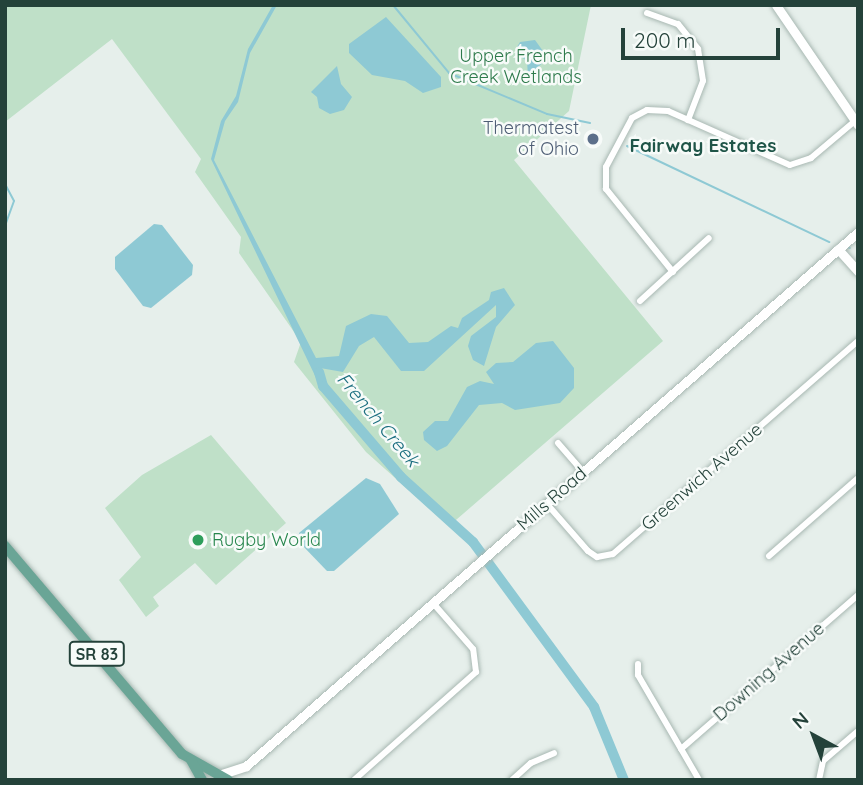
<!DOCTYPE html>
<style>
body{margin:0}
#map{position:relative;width:863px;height:785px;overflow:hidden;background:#e6efeb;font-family:Quicksand,sans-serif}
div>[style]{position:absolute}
.green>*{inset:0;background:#bfe0c8}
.water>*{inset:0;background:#8ec9d4}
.stream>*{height:2px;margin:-1px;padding:0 1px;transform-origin:1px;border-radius:1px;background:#8ec9d4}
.river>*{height:10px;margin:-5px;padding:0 5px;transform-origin:5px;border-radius:5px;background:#8ec9d4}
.roads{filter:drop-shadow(0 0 2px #a8b8b2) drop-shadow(0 0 2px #a8b8b2)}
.street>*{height:6px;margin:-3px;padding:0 3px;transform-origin:3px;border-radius:3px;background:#fff}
.secondary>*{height:9px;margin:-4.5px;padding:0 4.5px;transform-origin:4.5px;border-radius:4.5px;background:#fff}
.primary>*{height:10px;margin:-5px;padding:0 5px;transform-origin:5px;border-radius:5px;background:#6aa596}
.dots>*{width:19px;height:19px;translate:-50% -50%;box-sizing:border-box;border:4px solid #f7fbf9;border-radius:50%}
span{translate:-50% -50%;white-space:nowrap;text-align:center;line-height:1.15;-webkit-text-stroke:5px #f7fbf9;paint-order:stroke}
.shield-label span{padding:2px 5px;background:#f7fbf9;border:2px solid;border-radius:5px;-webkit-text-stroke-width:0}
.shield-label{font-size:16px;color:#24423a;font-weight:700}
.park-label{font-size:18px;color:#2d7a4b}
.service-label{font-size:18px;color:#4e5e75}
.right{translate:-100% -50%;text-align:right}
.street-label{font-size:18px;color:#24423a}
.leisure-label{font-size:18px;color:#27864d}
.left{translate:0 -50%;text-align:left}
.neighbourhood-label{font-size:19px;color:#1f5548;font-weight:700}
.water-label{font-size:19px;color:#1c6f80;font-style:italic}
.frame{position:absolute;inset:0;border:7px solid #24423a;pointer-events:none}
.north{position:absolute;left:779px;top:701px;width:70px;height:70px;-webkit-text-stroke:5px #f7fbf9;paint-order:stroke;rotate:319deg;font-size:19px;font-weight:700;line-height:28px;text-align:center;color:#24423a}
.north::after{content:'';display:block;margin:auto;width:24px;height:32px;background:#24423a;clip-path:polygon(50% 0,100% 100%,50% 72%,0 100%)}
.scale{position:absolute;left:621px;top:28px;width:159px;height:32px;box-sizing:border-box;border:4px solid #24423a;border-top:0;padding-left:9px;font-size:21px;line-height:24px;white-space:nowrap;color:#24423a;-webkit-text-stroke:5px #f7fbf9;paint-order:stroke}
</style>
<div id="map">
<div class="green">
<i style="clip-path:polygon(5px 5px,591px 5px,569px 111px,514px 160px,663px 341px,449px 526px,366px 452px,294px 362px,301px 342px,239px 253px,241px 237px,195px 172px,201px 159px,112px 39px,5px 122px)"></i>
<i style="clip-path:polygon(211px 435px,286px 523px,216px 585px,195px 563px,153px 597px,159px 606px,146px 617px,119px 580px,141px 557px,105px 508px,142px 475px)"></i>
</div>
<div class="water">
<i style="clip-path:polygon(273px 5px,277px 5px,250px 53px,238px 102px,225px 121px,214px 160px,316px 358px,339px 356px,346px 326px,371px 314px,387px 316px,409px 343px,428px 342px,451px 326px,458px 328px,462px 318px,489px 300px,491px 292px,504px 288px,515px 305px,496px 327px,484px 366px,473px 360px,468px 346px,471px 336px,496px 317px,496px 305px,424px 371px,401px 371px,374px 337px,359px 346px,343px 372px,320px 368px,324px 382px,319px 384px,211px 159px,221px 121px,236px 96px,248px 49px)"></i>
<i style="clip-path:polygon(386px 17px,441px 77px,441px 87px,423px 93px,405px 81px,372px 75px,349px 53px,349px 44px)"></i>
<i style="clip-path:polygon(535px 40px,548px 58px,528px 76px,527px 61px,517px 54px,517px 47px,520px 42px)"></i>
<i style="clip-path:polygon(337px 66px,341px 84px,352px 97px,344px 110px,330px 114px,319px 108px,317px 97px,311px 92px)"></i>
<i style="clip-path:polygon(154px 224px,162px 225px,193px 265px,192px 275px,151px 308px,143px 306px,115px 269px,115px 257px)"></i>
<i style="clip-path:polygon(553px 341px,574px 368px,574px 388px,560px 403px,515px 410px,502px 403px,479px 405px,447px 446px,437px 451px,424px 440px,423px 432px,435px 421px,448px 421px,467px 387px,480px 381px,494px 384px,486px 372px,496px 363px,513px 362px,536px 343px)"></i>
<i style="clip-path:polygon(366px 478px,380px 484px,399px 514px,334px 571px,327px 571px,301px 544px,299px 533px)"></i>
</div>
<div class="stream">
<i style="left:393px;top:5px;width:88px;rotate:50.5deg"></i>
<i style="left:449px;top:73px;width:106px;rotate:22.7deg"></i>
<i style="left:547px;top:114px;width:44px;rotate:11.8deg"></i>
<i style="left:627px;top:146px;width:224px;rotate:25.4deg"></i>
<i style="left:5px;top:184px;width:19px;rotate:62deg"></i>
<i style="left:14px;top:201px;width:27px;rotate:110deg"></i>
<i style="left:847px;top:247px;width:3px;rotate:18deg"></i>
</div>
<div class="river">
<i style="left:319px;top:372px;width:15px;rotate:74deg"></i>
<i style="left:323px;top:386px;width:120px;rotate:49.4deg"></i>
<i style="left:401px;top:477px;width:97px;rotate:42.1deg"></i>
<i style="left:473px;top:542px;width:205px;rotate:53.7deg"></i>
<i style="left:594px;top:707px;width:79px;rotate:67.7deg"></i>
</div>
<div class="roads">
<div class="street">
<i style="left:647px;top:13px;width:33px;rotate:20deg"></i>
<i style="left:678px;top:24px;width:32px;rotate:51deg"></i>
<i style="left:698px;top:49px;width:32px;rotate:81deg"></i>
<i style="left:703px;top:81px;width:42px;rotate:111deg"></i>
<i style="left:673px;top:272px;width:107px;rotate:-128.9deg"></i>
<i style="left:606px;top:189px;width:22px;rotate:-90deg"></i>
<i style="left:606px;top:167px;width:55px;rotate:-62deg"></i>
<i style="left:632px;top:118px;width:17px;rotate:-28deg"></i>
<i style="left:647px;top:110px;width:21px;rotate:3deg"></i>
<i style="left:668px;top:111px;width:133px;rotate:23.9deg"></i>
<i style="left:790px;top:165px;width:22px;rotate:-18deg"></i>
<i style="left:811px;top:158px;width:57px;rotate:-40.1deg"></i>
<i style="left:640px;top:301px;width:93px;rotate:-42.4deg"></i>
<i style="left:558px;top:443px;width:38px;rotate:49deg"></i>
<i style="left:547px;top:504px;width:62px;rotate:48.9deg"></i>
<i style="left:588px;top:551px;width:11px;rotate:34deg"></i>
<i style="left:597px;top:557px;width:16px;rotate:-11deg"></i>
<i style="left:613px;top:554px;width:325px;rotate:-41deg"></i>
<i style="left:769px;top:556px;width:118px;rotate:-41.2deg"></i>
<i style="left:638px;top:664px;width:11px;rotate:90deg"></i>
<i style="left:638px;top:675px;width:121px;rotate:59.8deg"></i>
<i style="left:681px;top:749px;width:235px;rotate:-41deg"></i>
<i style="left:354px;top:780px;width:163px;rotate:-41.5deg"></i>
<i style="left:476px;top:672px;width:23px;rotate:-97deg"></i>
<i style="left:473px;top:649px;width:61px;rotate:-131deg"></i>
<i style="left:512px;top:780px;width:25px;rotate:-42deg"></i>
<i style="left:531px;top:763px;width:25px;rotate:-23deg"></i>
<i style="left:819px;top:780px;width:19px;rotate:-78deg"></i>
<i style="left:823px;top:761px;width:46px;rotate:-40.6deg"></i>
</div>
<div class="secondary">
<i style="left:776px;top:5px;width:145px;rotate:55.7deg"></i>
<i style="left:838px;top:249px;width:30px;rotate:48deg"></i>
<i style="left:222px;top:774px;width:25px;rotate:-18deg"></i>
<i style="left:246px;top:766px;width:812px;rotate:-41.11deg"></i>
</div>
<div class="primary">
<i style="left:5px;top:546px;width:273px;rotate:49.6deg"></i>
<i style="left:182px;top:754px;width:53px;rotate:29.5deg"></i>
<i style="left:191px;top:760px;width:23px;rotate:61deg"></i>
</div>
</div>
<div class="dots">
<i style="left:593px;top:139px;background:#5c6f8a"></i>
<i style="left:198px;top:540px;background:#2e9e5b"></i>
</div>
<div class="shield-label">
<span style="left:97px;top:654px">SR 83</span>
</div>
<div class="park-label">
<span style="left:516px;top:67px">Upper French<br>Creek Wetlands</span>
</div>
<div class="service-label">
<span class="right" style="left:579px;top:139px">Thermatest<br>of Ohio</span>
</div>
<div class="street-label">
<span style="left:702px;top:477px;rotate:-41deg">Greenwich Avenue</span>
<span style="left:552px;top:499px;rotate:-41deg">Mills Road</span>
<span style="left:769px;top:672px;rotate:-41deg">Downing Avenue</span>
</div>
<div class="leisure-label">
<span class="left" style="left:212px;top:540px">Rugby World</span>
</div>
<div class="neighbourhood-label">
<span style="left:703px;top:146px">Fairway Estates</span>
</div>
<div class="water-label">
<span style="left:378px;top:420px;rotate:50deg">French Creek</span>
</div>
<div class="frame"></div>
<div class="north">N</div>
<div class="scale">200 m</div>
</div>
